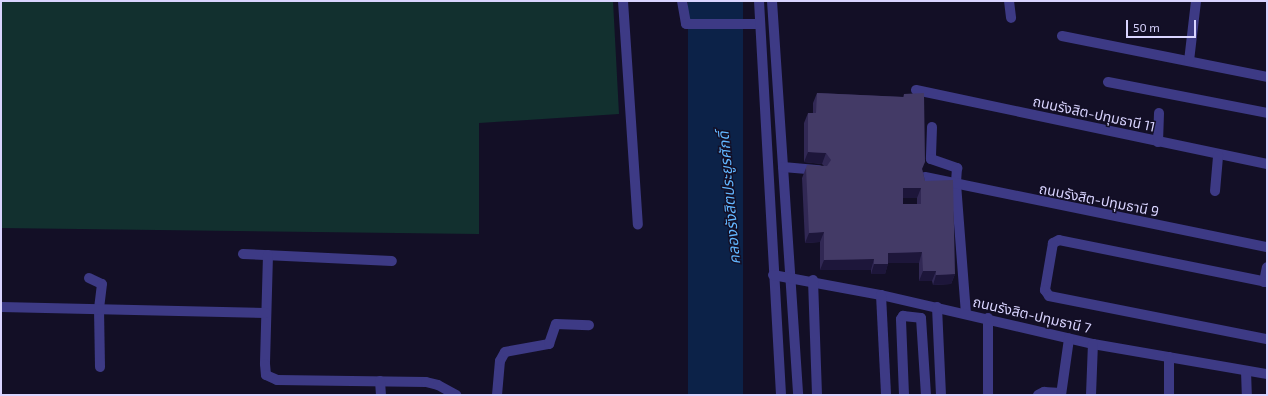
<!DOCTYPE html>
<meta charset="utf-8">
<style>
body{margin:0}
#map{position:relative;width:1268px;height:396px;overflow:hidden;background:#130f26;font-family:"Exo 2","Noto Sans Thai",sans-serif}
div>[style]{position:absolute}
.green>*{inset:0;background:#12302f}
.water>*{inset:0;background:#0c2248;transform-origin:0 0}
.minor>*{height:10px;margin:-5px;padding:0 5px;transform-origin:5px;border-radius:5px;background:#3d3a85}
.wall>*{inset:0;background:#312854}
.shaded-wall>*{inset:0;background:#1d163a}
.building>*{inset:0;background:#433a66}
span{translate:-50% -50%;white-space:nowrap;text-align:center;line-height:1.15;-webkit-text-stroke:3px #130f26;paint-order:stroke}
.street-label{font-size:14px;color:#d9d4ff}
.water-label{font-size:15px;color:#62b6ff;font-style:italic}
.frame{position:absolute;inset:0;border:2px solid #d9d4ff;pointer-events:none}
.scale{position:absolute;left:1126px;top:20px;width:70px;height:18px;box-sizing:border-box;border:2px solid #d9d4ff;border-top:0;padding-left:5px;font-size:12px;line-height:14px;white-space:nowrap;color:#d9d4ff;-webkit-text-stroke:3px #130f26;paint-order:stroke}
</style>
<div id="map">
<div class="green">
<i style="clip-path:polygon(1px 1px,613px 1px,619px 114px,479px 123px,479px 234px,1px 228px)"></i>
</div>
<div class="water">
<i style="left:688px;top:1px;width:55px;height:395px"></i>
</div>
<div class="minor">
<i style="left:623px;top:1px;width:224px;rotate:86.2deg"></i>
<i style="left:682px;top:1px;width:23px;rotate:80deg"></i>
<i style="left:686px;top:24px;width:74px"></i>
<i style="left:759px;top:1px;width:395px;rotate:86.8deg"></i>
<i style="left:772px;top:1px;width:395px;rotate:86.2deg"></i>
<i style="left:1009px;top:1px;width:17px;rotate:83deg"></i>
<i style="left:1062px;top:36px;width:209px;rotate:11.3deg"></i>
<i style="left:1189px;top:61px;width:60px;rotate:-83.3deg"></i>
<i style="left:1108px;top:82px;width:162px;rotate:11deg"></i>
<i style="left:916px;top:90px;width:359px;rotate:11.9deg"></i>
<i style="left:932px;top:127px;width:32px;rotate:92deg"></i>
<i style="left:931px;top:159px;width:28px;rotate:19deg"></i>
<i style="left:957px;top:168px;width:16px;rotate:94deg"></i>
<i style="left:956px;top:184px;width:130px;rotate:85.6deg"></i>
<i style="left:1158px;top:142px;width:29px;rotate:-88deg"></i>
<i style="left:783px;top:167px;width:36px;rotate:5deg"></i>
<i style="left:925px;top:177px;width:349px;rotate:11.6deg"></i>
<i style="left:1215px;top:191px;width:36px;rotate:-85deg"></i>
<i style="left:243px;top:254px;width:149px;rotate:2.7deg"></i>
<i style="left:268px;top:255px;width:109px;rotate:91.6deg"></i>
<i style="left:265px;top:364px;width:11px;rotate:85deg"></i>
<i style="left:266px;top:375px;width:12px;rotate:24deg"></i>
<i style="left:277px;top:380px;width:149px;rotate:0.8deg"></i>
<i style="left:426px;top:382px;width:12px;rotate:14deg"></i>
<i style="left:438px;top:385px;width:21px;rotate:29deg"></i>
<i style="left:773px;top:275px;width:110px;rotate:10.5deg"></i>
<i style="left:881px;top:295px;width:218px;rotate:13deg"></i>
<i style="left:1093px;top:344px;width:177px;rotate:9.8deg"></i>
<i style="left:89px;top:278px;width:14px;rotate:25deg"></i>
<i style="left:102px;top:284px;width:25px;rotate:97deg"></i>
<i style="left:99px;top:309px;width:58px;rotate:89deg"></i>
<i style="left:813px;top:280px;width:115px;rotate:88deg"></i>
<i style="left:1264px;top:282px;width:15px;rotate:-79deg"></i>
<i style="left:1267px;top:282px;width:212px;rotate:-168.6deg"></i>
<i style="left:1059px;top:240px;width:7px;rotate:153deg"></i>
<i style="left:1053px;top:243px;width:48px;rotate:99.7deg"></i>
<i style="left:1045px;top:290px;width:7px;rotate:56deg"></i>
<i style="left:1049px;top:296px;width:222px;rotate:11.2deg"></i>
<i style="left:881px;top:295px;width:100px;rotate:87.1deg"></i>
<i style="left:1px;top:307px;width:265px;rotate:1.3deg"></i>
<i style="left:937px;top:307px;width:88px;rotate:87.4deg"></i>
<i style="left:988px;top:318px;width:77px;rotate:90deg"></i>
<i style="left:1169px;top:357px;width:38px;rotate:90deg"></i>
<i style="left:1246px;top:371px;width:24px;rotate:88deg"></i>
<i style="left:380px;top:381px;width:14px;rotate:86deg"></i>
<i style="left:497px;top:395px;width:34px;rotate:-85deg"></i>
<i style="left:500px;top:361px;width:10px;rotate:-61deg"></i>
<i style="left:505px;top:352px;width:45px;rotate:-10.3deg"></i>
<i style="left:549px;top:344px;width:21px;rotate:-71deg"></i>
<i style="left:556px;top:324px;width:33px;rotate:2deg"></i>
<i style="left:904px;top:395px;width:76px;rotate:-92.3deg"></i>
<i style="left:901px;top:319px;width:4px;rotate:-56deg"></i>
<i style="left:903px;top:316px;width:18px;rotate:6deg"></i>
<i style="left:921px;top:318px;width:77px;rotate:86.3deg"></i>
<i style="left:1038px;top:395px;width:7px;rotate:-27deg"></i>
<i style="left:1044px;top:392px;width:17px;rotate:3deg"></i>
<i style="left:1061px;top:395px;width:57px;rotate:-81.9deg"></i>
<i style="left:1091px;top:395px;width:51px;rotate:-87.8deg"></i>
</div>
<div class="wall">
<i style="clip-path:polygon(evenodd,817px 93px,903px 97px,904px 94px,925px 181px,955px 274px,951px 284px,933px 285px,932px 281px,919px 281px,919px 263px,888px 263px,885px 274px,871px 274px,871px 270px,820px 270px,820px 242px,805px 243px,802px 178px,806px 168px,824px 166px,822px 164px,804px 162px,804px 123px,808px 113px,813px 113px,813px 103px,817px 93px,903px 198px,917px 198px,917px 204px,903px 204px,903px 198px)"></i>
</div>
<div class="shaded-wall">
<i style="clip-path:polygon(808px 152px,826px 153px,822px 164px,804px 162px)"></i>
<i style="clip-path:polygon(903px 188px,921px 188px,917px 198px,900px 198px)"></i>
<i style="clip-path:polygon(824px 232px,820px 242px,805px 243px,809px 233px)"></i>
<i style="clip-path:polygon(922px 252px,919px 263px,885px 263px,888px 253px)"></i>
<i style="clip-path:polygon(874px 259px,871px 270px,820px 270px,824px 260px)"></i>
<i style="clip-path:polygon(874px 264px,888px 264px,885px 274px,871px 274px)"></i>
<i style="clip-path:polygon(923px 271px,936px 271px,932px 281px,919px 281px)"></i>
<i style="clip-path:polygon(955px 274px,951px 284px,933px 285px,936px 275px)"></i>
</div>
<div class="building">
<i style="clip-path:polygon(evenodd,817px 93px,904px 97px,904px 94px,924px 93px,925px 162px,922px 169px,925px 181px,953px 180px,955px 274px,936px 275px,936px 271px,923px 271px,922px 252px,888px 253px,888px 264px,874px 264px,874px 259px,824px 260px,824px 232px,809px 233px,806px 168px,807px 165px,827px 166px,831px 160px,826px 153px,808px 152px,808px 113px,816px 113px,817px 93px,903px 188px,921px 188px,921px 204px,903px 204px,903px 188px)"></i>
</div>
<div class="street-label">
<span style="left:1094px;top:114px;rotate:12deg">ถนนรังสิต-ปทุมธานี 11</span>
<span style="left:1099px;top:200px;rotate:11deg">ถนนรังสิต-ปทุมธานี 9</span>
<span style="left:1032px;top:315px;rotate:13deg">ถนนรังสิต-ปทุมธานี 7</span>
</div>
<div class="water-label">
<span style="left:729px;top:198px;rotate:-95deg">คลองรังสิตประยูรศักดิ์</span>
</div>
<div class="frame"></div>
<div class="scale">50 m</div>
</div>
